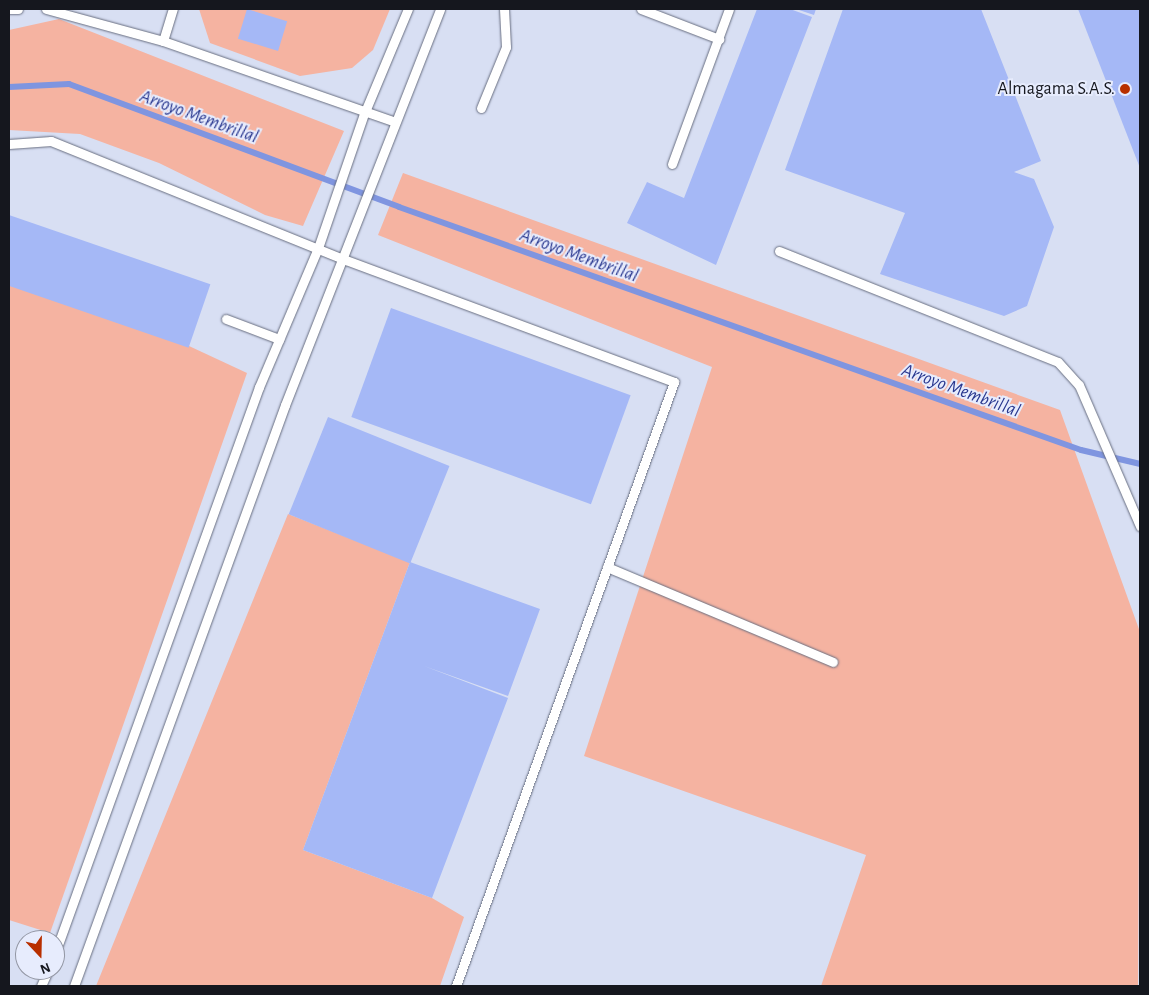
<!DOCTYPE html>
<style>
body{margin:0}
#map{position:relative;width:1149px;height:995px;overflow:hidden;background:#d8dff3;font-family:"Alegreya Sans",sans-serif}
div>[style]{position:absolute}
.green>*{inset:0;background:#f5b3a1}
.stream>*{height:6px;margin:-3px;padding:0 3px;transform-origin:3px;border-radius:3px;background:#7f95e0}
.building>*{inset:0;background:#a5b8f6;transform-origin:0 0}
.roads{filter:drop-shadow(0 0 1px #686e80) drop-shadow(0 0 1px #686e80)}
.service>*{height:9px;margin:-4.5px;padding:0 4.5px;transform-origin:4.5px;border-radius:4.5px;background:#fff}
.dots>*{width:14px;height:14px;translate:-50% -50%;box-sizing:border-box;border:2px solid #e7ecfd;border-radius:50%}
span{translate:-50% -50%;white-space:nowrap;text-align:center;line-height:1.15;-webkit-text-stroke:4px #e7ecfd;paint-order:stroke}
.poi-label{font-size:18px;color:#15171e}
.right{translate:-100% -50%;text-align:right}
.water-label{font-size:19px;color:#2a388f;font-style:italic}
.frame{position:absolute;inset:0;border:10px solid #15171e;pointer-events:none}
.north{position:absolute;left:15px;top:930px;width:50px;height:50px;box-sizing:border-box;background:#e7ecfd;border:1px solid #9397a4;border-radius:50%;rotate:159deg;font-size:14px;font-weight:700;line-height:20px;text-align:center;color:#15171e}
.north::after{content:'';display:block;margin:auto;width:18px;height:22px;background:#b82f00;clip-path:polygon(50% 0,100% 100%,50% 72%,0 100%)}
</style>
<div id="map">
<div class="green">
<i style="clip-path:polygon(199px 9px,390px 9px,373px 50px,352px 68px,300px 76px,210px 43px)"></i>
<i style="clip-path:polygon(59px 19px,344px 131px,303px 226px,265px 215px,159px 163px,80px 134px,9px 130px,9px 30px)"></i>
<i style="clip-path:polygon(403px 173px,1060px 410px,1140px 632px,1138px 986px,821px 986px,866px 855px,584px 756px,712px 367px,378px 235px)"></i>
<i style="clip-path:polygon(9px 282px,189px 346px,247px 373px,50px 933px,9px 920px)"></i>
<i style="clip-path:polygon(288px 514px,410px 562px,303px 850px,432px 898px,464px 917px,440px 986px,96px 986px)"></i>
</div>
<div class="stream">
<i style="left:9px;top:87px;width:60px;rotate:-2.9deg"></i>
<i style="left:69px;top:84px;width:352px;rotate:20.4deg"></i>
<i style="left:399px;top:207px;width:724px;rotate:19.61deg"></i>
<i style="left:1081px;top:450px;width:61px;rotate:13.3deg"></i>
</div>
<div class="building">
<i style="left:247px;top:9px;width:42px;height:31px;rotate:17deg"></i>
<i style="clip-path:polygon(757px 9px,790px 9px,812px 17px,716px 265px,627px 223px,647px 182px,684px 198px)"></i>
<i style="clip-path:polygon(796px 9px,816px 9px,814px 15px)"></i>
<i style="clip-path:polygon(843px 9px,981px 9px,1041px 161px,1014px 172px,1034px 179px,1054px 227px,1027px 306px,1004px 316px,880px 274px,905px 213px,785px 170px)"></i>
<i style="clip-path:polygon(1078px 9px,1140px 9px,1140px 168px)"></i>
<i style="left:9px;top:215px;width:213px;height:67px;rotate:19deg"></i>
<i style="left:391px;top:308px;width:255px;height:116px;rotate:20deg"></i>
<i style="left:328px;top:417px;width:131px;height:105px;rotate:22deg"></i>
<i style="clip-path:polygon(410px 562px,540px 609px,508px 696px,424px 666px,508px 698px,432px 898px,303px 850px)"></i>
</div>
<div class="roads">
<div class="service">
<i style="left:9px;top:9px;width:9px"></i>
<i style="left:46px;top:9px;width:121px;rotate:15.3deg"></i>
<i style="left:163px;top:41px;width:244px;rotate:19.2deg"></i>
<i style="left:641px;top:9px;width:84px;rotate:21deg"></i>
<i style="left:163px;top:41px;width:34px;rotate:-73deg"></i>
<i style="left:481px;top:108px;width:66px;rotate:-67.7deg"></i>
<i style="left:506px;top:47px;width:38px;rotate:-93deg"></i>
<i style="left:9px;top:144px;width:42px;rotate:-4.1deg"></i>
<i style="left:51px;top:141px;width:318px;rotate:22deg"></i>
<i style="left:346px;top:260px;width:350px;rotate:20.4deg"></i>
<i style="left:674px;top:382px;width:642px;rotate:109.85deg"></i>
<i style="left:672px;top:164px;width:165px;rotate:-69.8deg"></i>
<i style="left:779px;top:251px;width:300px;rotate:21.7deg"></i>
<i style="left:1058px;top:362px;width:31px;rotate:48deg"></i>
<i style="left:1079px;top:385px;width:154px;rotate:66.6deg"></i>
<i style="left:226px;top:319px;width:57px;rotate:20.7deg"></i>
<i style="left:607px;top:567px;width:245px;rotate:22.8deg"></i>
<i style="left:55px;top:953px;width:602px;rotate:-70.18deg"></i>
<i style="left:259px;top:387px;width:151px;rotate:-67deg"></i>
<i style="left:318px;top:248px;width:142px;rotate:-71.1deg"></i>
<i style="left:364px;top:114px;width:114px;rotate:-67.3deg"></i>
<i style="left:41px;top:986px;width:17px;rotate:-66deg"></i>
<i style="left:74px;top:986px;width:618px;rotate:-70.04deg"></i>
<i style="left:285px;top:405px;width:425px;rotate:-68.6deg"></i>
</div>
</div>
<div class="dots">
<i style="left:1125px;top:89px;background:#b82f00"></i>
</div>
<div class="poi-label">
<span class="right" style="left:1115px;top:89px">Almagama S.A.S.</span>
</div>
<div class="water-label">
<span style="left:199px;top:117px;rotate:20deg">Arroyo Membrillal</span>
<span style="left:579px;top:256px;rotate:20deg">Arroyo Membrillal</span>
<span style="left:961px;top:391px;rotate:20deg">Arroyo Membrillal</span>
</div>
<div class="frame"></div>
<div class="north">N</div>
</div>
